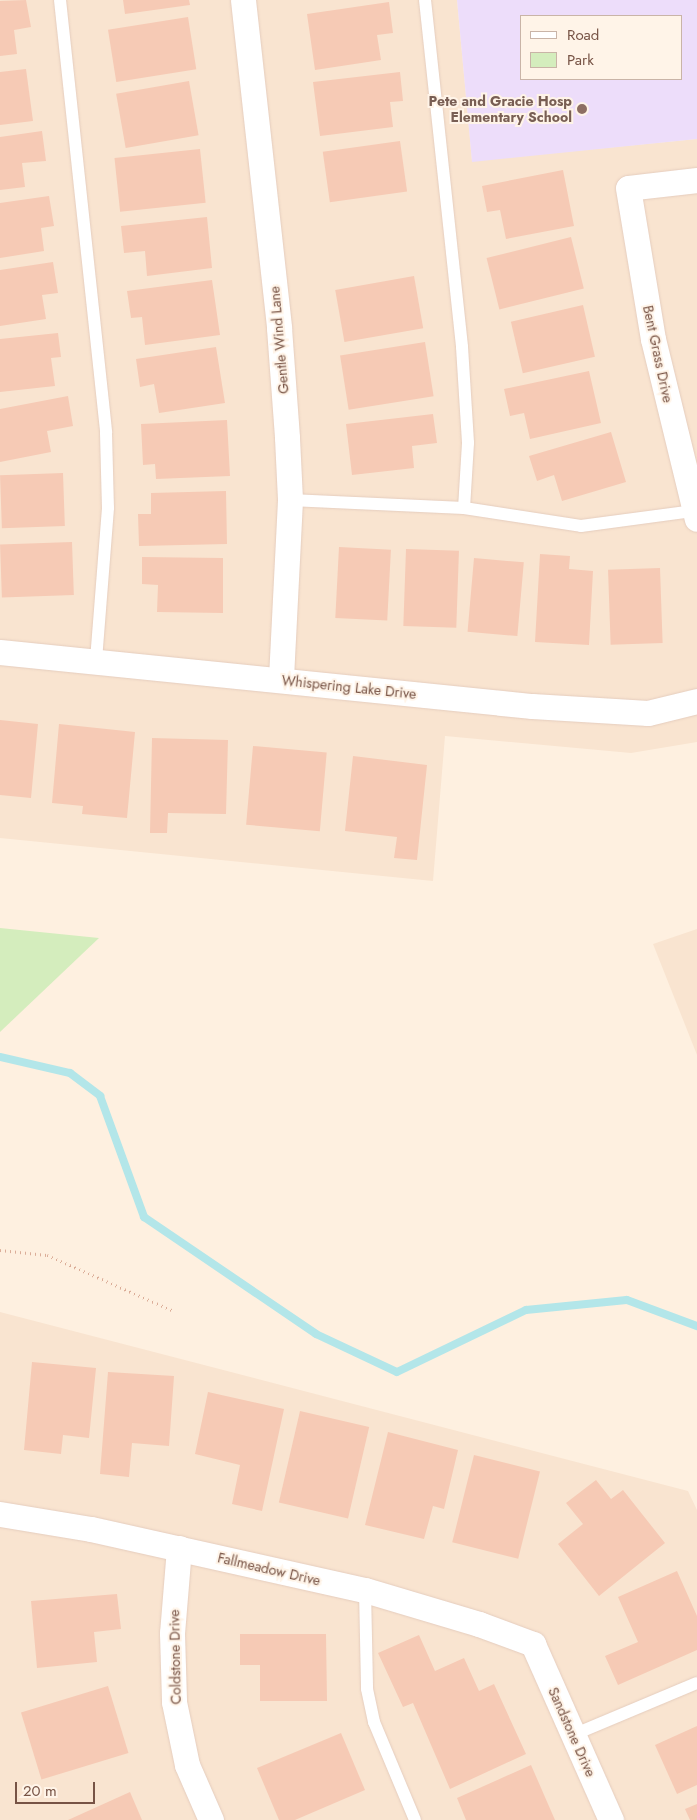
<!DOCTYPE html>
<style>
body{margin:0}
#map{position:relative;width:697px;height:1820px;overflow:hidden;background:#fef0e0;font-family:Jost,sans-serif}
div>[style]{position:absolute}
.residential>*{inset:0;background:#f9e4d0}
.education>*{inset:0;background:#edddfa}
.green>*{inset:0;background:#d4edbd}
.stream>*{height:8px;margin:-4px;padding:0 4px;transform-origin:4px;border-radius:4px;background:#b3e6e9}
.building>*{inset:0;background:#f6cab5;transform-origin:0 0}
.path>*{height:3px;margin-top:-1.5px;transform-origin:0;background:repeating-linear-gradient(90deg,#dbad98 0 1px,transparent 0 5px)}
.roads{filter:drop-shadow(0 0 1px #e5cdbe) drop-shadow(0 0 1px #e5cdbe)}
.service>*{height:12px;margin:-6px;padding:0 6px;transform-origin:6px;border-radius:6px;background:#fff}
.minor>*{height:25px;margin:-12.5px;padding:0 12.5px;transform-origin:12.5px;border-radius:12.5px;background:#fff}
.dots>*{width:14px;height:14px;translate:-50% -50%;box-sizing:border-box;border:2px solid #fff4e8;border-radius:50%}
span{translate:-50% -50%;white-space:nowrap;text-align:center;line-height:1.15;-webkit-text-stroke:4px #fff4e8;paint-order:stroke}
.education-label{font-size:14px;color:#785e54;font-weight:700}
.right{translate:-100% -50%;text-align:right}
.street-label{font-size:14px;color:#775345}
.legend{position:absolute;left:520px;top:15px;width:162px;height:65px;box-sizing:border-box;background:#fff4e8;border:1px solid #c9b4a7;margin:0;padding:6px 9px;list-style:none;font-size:15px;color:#775345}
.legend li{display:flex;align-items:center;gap:10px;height:25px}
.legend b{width:25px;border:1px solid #c9b4a7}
.scale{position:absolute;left:15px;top:1782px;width:80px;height:22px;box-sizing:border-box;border:2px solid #775345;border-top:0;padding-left:6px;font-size:15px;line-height:18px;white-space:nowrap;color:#775345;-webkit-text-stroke:4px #fff4e8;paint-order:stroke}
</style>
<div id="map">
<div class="residential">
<i style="clip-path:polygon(0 0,457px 0,472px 161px,697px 139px,697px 742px,631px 753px,445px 736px,433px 881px,0 838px)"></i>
<i style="clip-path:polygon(697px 929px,697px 1055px,653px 944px)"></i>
<i style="clip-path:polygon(0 1312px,688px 1491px,697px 1510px,697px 1820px,0 1820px)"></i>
</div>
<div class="education">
<i style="clip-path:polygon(evenodd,457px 0,697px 0,697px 139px,472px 162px,457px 0,521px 16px,681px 16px,681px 79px,521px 79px,521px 16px)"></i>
</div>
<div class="green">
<i style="clip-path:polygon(0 928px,99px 938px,0 1032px)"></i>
</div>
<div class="stream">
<i style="left:0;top:1057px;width:72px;rotate:12.9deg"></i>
<i style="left:70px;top:1073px;width:38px;rotate:37deg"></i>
<i style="left:100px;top:1096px;width:129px;rotate:70deg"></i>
<i style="left:144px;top:1217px;width:208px;rotate:34.2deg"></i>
<i style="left:316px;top:1334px;width:89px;rotate:25.1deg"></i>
<i style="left:397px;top:1372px;width:143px;rotate:-25.7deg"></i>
<i style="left:526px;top:1310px;width:101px;rotate:-5.7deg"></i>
<i style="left:627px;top:1300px;width:75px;rotate:20.4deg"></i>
</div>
<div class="building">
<i style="clip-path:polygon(26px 0,31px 27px,14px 30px,17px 54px,0 56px,0 1px)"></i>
<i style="clip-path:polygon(123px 0,189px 0,190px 5px,125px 14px)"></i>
<i style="clip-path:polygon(389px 2px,393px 33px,377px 35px,381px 60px,315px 70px,307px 14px)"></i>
<i style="left:188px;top:17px;width:53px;height:81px;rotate:81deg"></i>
<i style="clip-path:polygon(26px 69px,33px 121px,0 125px,0 72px)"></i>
<i style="clip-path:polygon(400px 72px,403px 101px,390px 102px,393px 127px,320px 136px,313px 82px)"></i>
<i style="left:189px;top:81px;width:55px;height:74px;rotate:80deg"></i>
<i style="clip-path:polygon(42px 131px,46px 161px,22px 163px,25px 187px,0 190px,0 137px)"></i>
<i style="left:400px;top:141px;width:51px;height:78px;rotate:82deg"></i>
<i style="left:200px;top:149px;width:54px;height:86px;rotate:84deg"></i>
<i style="clip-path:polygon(563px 170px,574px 226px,506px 239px,500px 210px,487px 212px,482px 186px)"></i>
<i style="clip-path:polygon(49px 196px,54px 226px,41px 228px,44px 251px,0 258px,0 203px)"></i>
<i style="clip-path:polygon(207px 217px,212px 268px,147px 276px,145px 251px,124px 253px,121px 226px)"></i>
<i style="left:571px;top:237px;width:53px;height:87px;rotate:76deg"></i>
<i style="clip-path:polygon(53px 262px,58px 293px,42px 295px,46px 319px,0 326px,0 270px)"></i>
<i style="left:414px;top:276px;width:53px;height:80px;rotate:80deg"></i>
<i style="clip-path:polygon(212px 280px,220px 335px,145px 345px,142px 317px,131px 318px,127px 291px)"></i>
<i style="left:583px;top:305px;width:53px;height:74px;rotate:77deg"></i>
<i style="clip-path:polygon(58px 333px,61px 357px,51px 358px,55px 386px,0 392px,0 339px)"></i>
<i style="left:425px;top:342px;width:55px;height:86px;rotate:81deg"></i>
<i style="clip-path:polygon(216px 347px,225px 403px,159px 413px,154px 384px,140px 387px,136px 359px)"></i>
<i style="clip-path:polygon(589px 371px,601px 423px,530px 439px,524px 413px,510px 416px,504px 389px)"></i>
<i style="clip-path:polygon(68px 396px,73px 426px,47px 431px,51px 452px,0 462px,0 409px)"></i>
<i style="clip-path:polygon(433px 414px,437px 443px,412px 446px,414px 468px,352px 475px,346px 424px)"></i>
<i style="clip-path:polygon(227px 420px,230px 476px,156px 479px,155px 464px,143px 465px,141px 424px)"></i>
<i style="clip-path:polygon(611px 432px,626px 482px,562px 501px,554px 475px,537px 481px,529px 456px)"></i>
<i style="left:63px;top:473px;width:53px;height:63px;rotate:88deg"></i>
<i style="clip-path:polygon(226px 491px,227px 544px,139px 546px,138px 514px,151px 514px,151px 493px)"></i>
<i style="left:72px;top:542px;width:53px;height:72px;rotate:88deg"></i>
<i style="left:339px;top:547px;width:52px;height:71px;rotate:3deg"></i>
<i style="left:406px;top:549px;width:53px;height:77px;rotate:2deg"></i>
<i style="clip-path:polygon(540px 554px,570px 556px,569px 569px,593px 571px,589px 645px,535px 642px)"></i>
<i style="clip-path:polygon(142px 557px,223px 558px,223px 613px,157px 612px,158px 585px,142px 584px)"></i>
<i style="left:474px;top:558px;width:50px;height:74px;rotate:5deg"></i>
<i style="left:660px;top:568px;width:75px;height:52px;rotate:88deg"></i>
<i style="clip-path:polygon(0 720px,38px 724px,31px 798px,0 795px)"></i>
<i style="clip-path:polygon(59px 724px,135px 732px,127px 818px,82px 814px,83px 806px,52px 803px)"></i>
<i style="clip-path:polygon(152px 738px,228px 740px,226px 814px,168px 813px,167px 833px,150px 833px)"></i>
<i style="left:253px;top:746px;width:74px;height:79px;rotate:5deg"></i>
<i style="clip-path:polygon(353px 756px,427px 765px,417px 860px,394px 858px,397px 837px,345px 831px)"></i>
<i style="clip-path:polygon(32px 1362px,96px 1368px,89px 1438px,63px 1435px,61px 1454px,24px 1450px)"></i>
<i style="clip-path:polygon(108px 1372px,174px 1376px,169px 1446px,132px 1443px,129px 1477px,100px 1474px)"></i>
<i style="clip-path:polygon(208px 1392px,284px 1409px,262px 1511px,232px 1504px,240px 1465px,195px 1454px)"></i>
<i style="left:300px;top:1411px;width:71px;height:94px;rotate:13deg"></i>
<i style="clip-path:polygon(388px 1432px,458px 1450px,444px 1509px,433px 1506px,424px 1539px,365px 1525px)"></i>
<i style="left:474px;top:1455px;width:68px;height:90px;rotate:14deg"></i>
<i style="clip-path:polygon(596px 1480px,611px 1499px,623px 1490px,665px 1543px,599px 1596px,558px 1544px,583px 1524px,566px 1503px)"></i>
<i style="clip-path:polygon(677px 1571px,697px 1616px,697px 1650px,618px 1685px,605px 1656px,638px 1642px,618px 1597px)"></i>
<i style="clip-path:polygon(117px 1594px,121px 1629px,94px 1632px,97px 1662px,37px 1668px,31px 1601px)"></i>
<i style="clip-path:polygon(240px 1634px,326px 1634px,327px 1701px,260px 1701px,260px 1665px,240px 1665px)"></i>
<i style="clip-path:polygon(419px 1635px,435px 1671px,464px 1658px,479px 1691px,494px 1684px,526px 1754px,450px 1789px,413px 1703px,403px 1707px,378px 1653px)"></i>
<i style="left:108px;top:1686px;width:70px;height:91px;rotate:73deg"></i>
<i style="clip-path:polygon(697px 1726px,697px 1785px,677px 1794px,655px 1745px)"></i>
<i style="clip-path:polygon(341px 1733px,365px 1790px,295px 1820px,279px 1820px,257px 1768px)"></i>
<i style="clip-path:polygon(531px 1765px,555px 1820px,466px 1820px,457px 1798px)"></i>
<i style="clip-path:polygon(130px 1792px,142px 1820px,68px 1820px)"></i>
<i style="clip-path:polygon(697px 1804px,697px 1820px,690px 1820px,685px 1809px)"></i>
</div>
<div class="path">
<i style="left:0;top:1250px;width:47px;rotate:6.1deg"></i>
<i style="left:47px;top:1255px;width:139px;rotate:23.8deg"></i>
</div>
<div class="roads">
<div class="service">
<i style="left:60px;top:0;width:435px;rotate:83.9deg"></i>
<i style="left:106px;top:433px;width:75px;rotate:88.5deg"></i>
<i style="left:108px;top:508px;width:154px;rotate:94.5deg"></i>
<i style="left:425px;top:0;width:349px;rotate:83.9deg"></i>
<i style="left:462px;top:347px;width:96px;rotate:86.4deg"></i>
<i style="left:468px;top:443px;width:65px;rotate:93.5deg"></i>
<i style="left:290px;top:500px;width:174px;rotate:2.6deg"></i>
<i style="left:464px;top:508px;width:118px;rotate:8.7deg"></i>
<i style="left:581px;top:526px;width:114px;rotate:-7.6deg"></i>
<i style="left:365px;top:1590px;width:99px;rotate:88.8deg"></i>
<i style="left:367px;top:1689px;width:34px;rotate:78deg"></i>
<i style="left:374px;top:1722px;width:106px;rotate:67.3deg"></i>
<i style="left:573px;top:1735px;width:134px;rotate:-22.8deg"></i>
</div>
<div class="minor">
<i style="left:243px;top:0;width:330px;rotate:83.7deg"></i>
<i style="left:279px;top:328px;width:110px;rotate:85.8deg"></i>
<i style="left:287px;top:438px;width:62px;rotate:87.2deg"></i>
<i style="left:290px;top:500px;width:180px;rotate:92.9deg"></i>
<i style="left:697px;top:180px;width:69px;rotate:173.4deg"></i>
<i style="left:628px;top:188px;width:153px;rotate:80.6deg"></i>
<i style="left:653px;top:339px;width:185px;rotate:76.3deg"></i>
<i style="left:0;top:652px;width:535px;rotate:5.8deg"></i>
<i style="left:532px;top:706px;width:116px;rotate:3.5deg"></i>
<i style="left:648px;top:713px;width:50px;rotate:-13.8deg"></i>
<i style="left:0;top:1514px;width:92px;rotate:9.4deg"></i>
<i style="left:91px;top:1529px;width:281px;rotate:12.6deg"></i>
<i style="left:365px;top:1590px;width:119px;rotate:16.6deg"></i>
<i style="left:479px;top:1624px;width:58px;rotate:20.3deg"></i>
<i style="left:533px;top:1644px;width:193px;rotate:66.1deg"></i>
<i style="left:179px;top:1548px;width:85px;rotate:94.7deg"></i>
<i style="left:172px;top:1633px;width:69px;rotate:88.3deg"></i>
<i style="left:174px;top:1702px;width:64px;rotate:78.3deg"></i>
<i style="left:187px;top:1765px;width:60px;rotate:66.4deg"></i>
</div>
</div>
<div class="dots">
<i style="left:582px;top:109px;background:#8d6e63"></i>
</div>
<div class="education-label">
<span class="right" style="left:572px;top:109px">Pete and Gracie Hosp<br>Elementary School</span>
</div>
<div class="street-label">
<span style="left:279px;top:340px;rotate:-95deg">Gentle Wind Lane</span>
<span style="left:658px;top:354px;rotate:78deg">Bent Grass Drive</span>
<span style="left:349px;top:687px;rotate:6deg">Whispering Lake Drive</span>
<span style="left:269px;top:1569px;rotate:13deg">Fallmeadow Drive</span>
<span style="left:175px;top:1657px;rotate:-91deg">Coldstone Drive</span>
<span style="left:572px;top:1732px;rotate:66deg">Sandstone Drive</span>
</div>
<ul class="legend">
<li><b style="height:6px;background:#fff"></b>Road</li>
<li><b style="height:14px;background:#d4edbd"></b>Park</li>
</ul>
<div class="scale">20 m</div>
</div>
